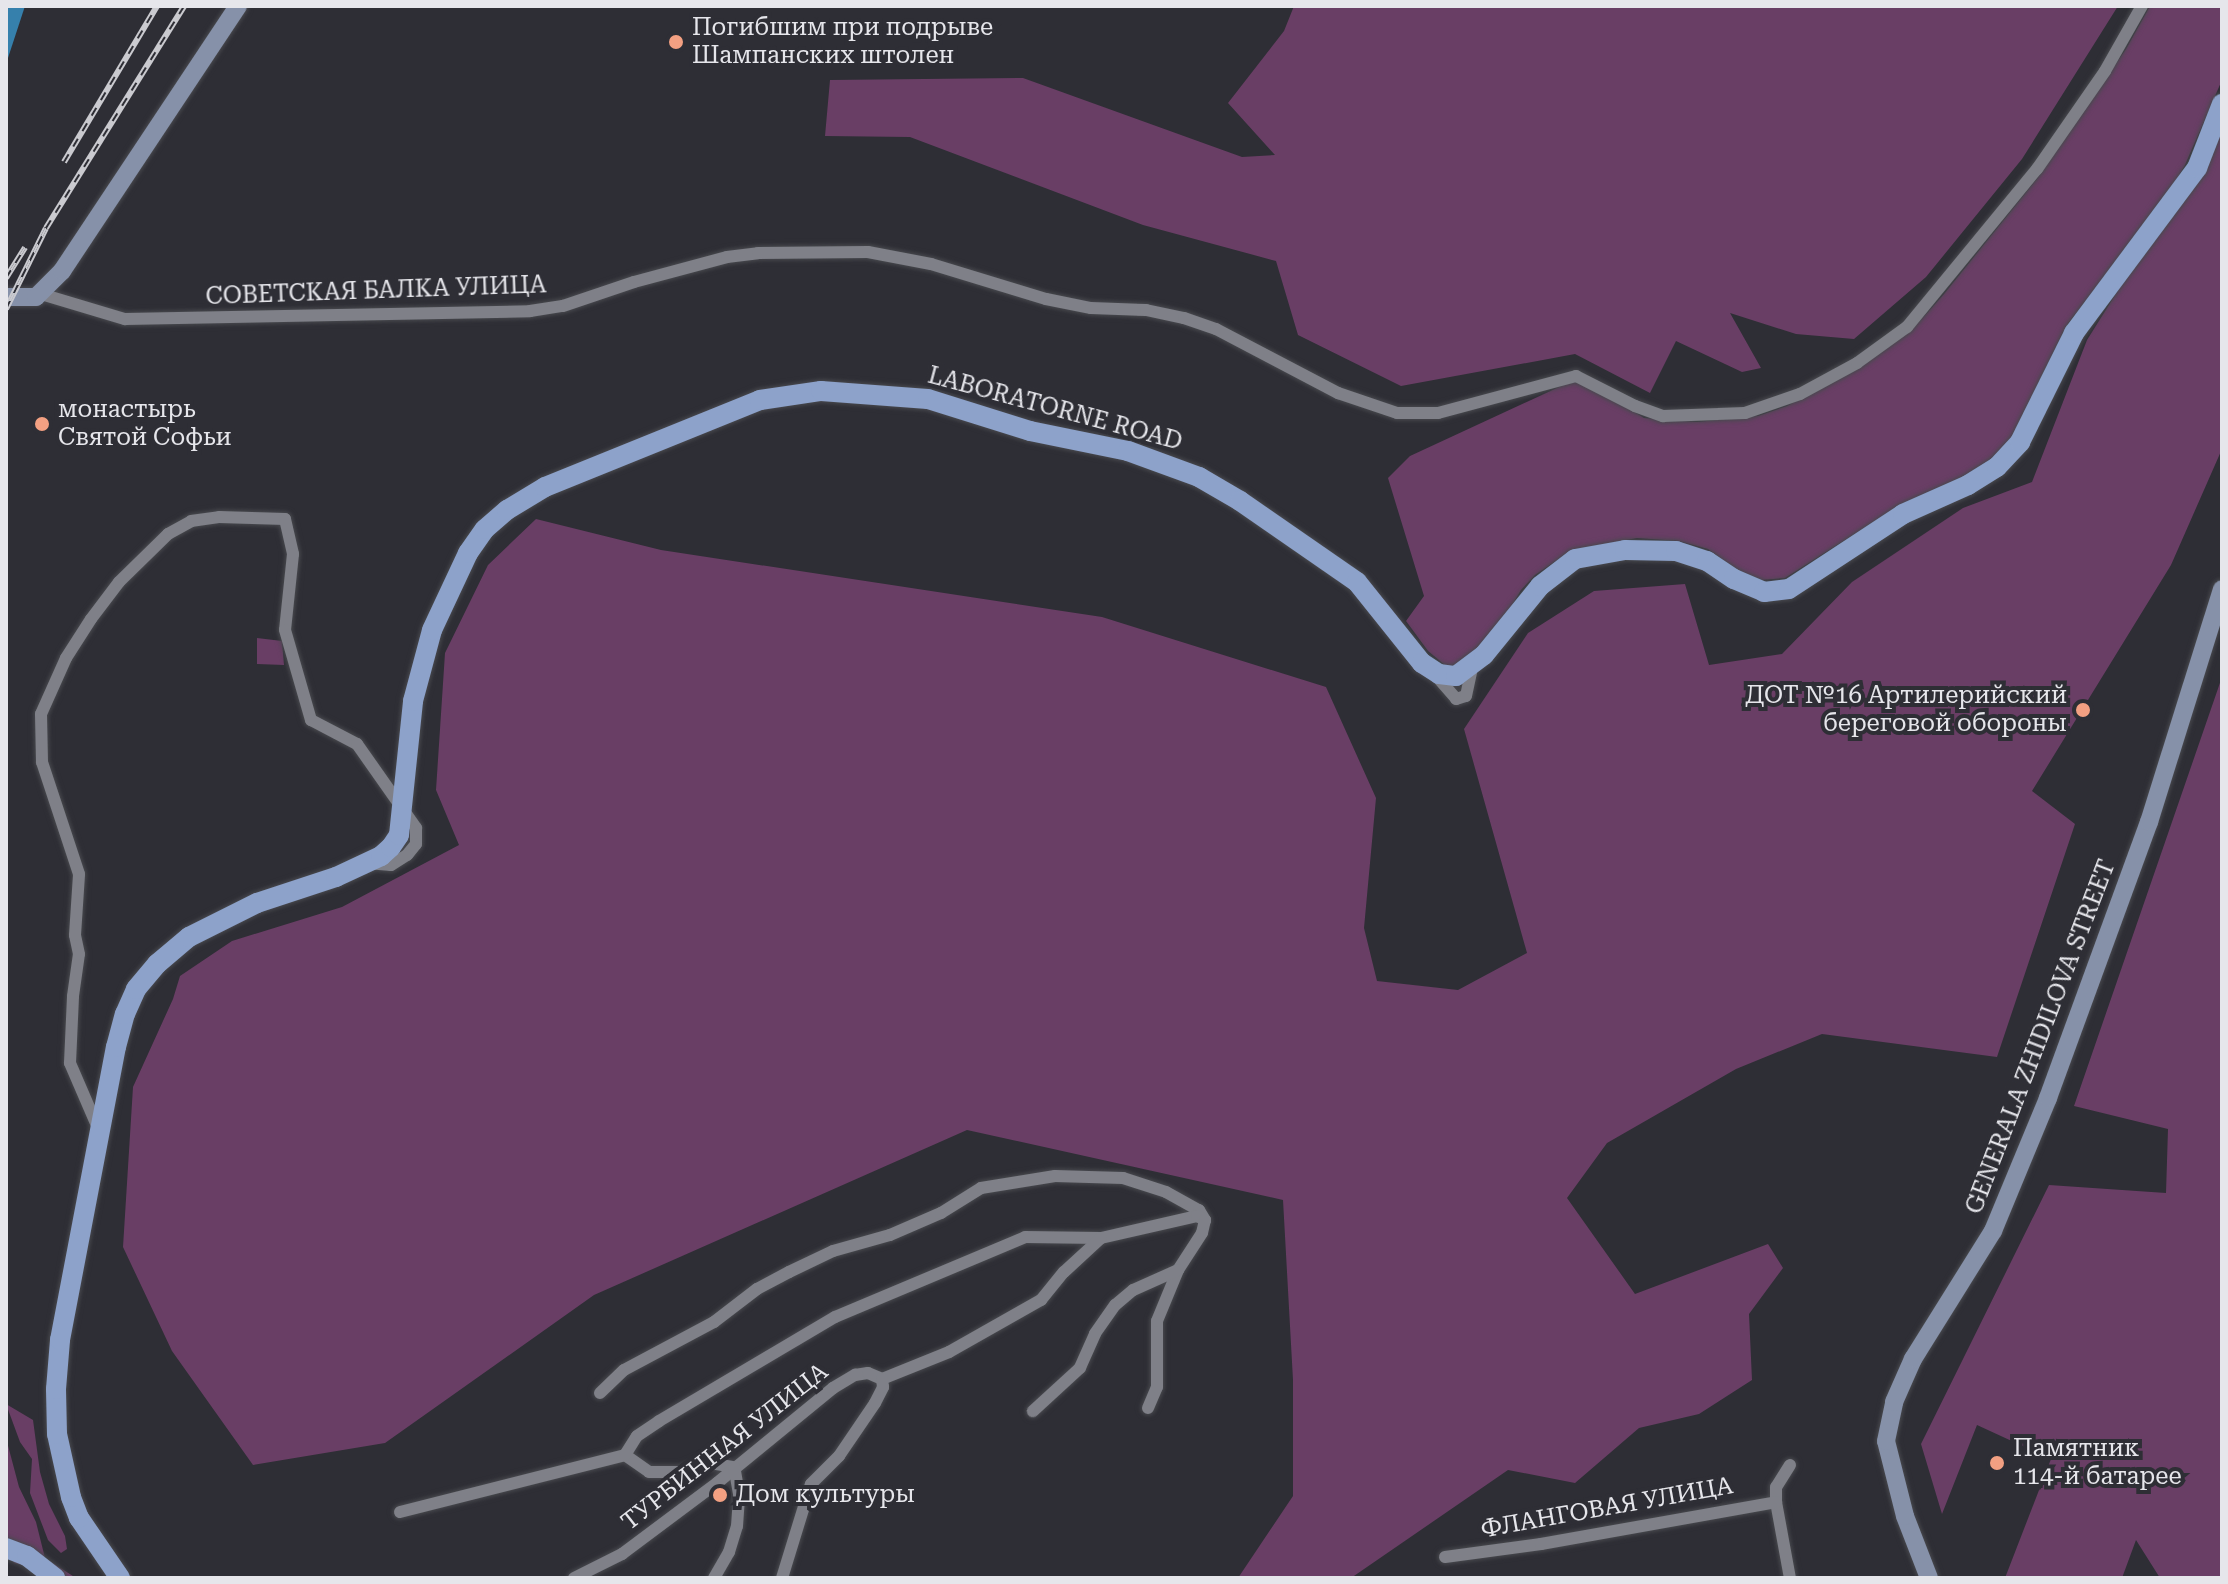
<!DOCTYPE html>
<meta charset="utf-8">
<style>
body{margin:0}
#map{position:relative;width:2228px;height:1584px;overflow:hidden;background:#2e2e35;font-family:"Roboto Serif",serif}
div>[style]{position:absolute}
.green>*{inset:0;background:#693e65}
.water>*{inset:0;background:#3680ac}
.roads{filter:drop-shadow(0 0 2px #48494e) drop-shadow(0 0 2px #48494e)}
.street>*{height:12px;margin:-6px;padding:0 6px;transform-origin:6px;border-radius:6px;background:#7f8088}
.secondary>*{height:18px;margin:-9px;padding:0 9px;transform-origin:9px;border-radius:9px;background:#8691a9}
.primary>*{height:20px;margin:-10px;padding:0 10px;transform-origin:10px;border-radius:10px;background:#8da2ca}
.rail>*{height:6px;margin-top:-3px;transform-origin:0;background:repeating-linear-gradient(90deg,#2e2e35 0 9px,#cacacf 0 18px);box-sizing:border-box;border-block:2px solid #cacacf}
.dots>*{width:22px;height:22px;translate:-50% -50%;box-sizing:border-box;border:4px solid #2e2e35;border-radius:50%}
span{translate:-50% -50%;white-space:nowrap;text-align:center;line-height:1.15;-webkit-text-stroke:8px #2e2e35;paint-order:stroke}
.poi-label{font-size:24px;color:#e6e6eb}
.left{translate:0 -50%;text-align:left}
.right{translate:-100% -50%;text-align:right}
.street-label{font-size:24px;color:#e6e6eb}
.frame{position:absolute;inset:0;border:8px solid #e6e6eb;pointer-events:none}
</style>
<div id="map">
<div class="green">
<i style="clip-path:polygon(1294px 6px,2118px 6px,2022px 159px,1926px 277px,1854px 339px,1796px 334px,1730px 313px,1761px 368px,1742px 372px,1676px 341px,1650px 393px,1575px 354px,1401px 386px,1298px 335px,1276px 261px,1143px 225px,910px 137px,825px 136px,830px 80px,1023px 78px,1242px 157px,1275px 155px,1228px 103px,1284px 31px)"></i>
<i style="clip-path:polygon(2150px 6px,2222px 6px,2222px 80px,2185px 165px,2168px 194px,2066px 326px,2011px 439px,1993px 459px,1980px 469px,1878px 519px,1785px 578px,1761px 580px,1736px 569px,1708px 549px,1679px 541px,1637px 538px,1572px 550px,1535px 575px,1521px 590px,1486px 649px,1459px 666px,1446px 666px,1428px 651px,1406px 621px,1424px 596px,1388px 478px,1410px 456px,1572px 381px,1606px 394px,1644px 418px,1697px 422px,1758px 416px,1787px 406px,1851px 372px,1912px 330px,1944px 294px,2040px 175px,2126px 49px)"></i>
<i style="clip-path:polygon(2222px 106px,2222px 449px,2171px 565px,2032px 791px,2075px 824px,1997px 1057px,1822px 1034px,1736px 1069px,1607px 1143px,1567px 1198px,1635px 1294px,1768px 1244px,1783px 1268px,1749px 1314px,1752px 1380px,1699px 1414px,1639px 1428px,1575px 1483px,1508px 1470px,1351px 1578px,1238px 1578px,1293px 1496px,1293px 1380px,1283px 1200px,967px 1130px,594px 1295px,385px 1443px,253px 1465px,172px 1351px,123px 1247px,133px 1087px,173px 999px,180px 976px,232px 941px,342px 907px,459px 845px,436px 790px,445px 653px,488px 565px,536px 519px,661px 550px,1102px 617px,1326px 687px,1376px 798px,1364px 928px,1377px 981px,1458px 990px,1527px 953px,1464px 729px,1528px 633px,1594px 591px,1685px 584px,1709px 665px,1782px 654px,1852px 582px,1963px 508px,2032px 482px,2087px 340px,2199px 161px)"></i>
<i style="clip-path:polygon(257px 638px,282px 641px,284px 665px,257px 664px)"></i>
<i style="clip-path:polygon(2222px 677px,2222px 1578px,2160px 1578px,2136px 1540px,2122px 1578px,2005px 1578px,2051px 1459px,1977px 1425px,1942px 1514px,1921px 1444px,2049px 1185px,2166px 1193px,2168px 1129px,2074px 1106px)"></i>
<i style="clip-path:polygon(6px 1404px,33px 1420px,40px 1472px,49px 1504px,65px 1536px,67px 1549px,61px 1553px,48px 1540px,30px 1493px,32px 1459px,20px 1442px)"></i>
<i style="clip-path:polygon(6px 1438px,19px 1487px,36px 1522px,45px 1558px,76px 1578px,44px 1578px,34px 1568px,14px 1563px,6px 1547px)"></i>
</div>
<div class="water">
<i style="clip-path:polygon(6px 6px,25px 6px,6px 64px)"></i>
</div>
<div class="roads">
<div class="street">
<i style="left:41px;top:294px;width:88px;rotate:16.6deg"></i>
<i style="left:125px;top:319px;width:405px;rotate:-1.1deg"></i>
<i style="left:530px;top:311px;width:33px;rotate:-9deg"></i>
<i style="left:563px;top:306px;width:75px;rotate:-18.7deg"></i>
<i style="left:634px;top:282px;width:96px;rotate:-15deg"></i>
<i style="left:727px;top:257px;width:31px;rotate:-7deg"></i>
<i style="left:758px;top:253px;width:110px;rotate:-0.5deg"></i>
<i style="left:868px;top:252px;width:64px;rotate:10.8deg"></i>
<i style="left:931px;top:264px;width:120px;rotate:16.9deg"></i>
<i style="left:1046px;top:299px;width:46px;rotate:11.3deg"></i>
<i style="left:1091px;top:308px;width:55px;rotate:2.1deg"></i>
<i style="left:1146px;top:310px;width:39px;rotate:12deg"></i>
<i style="left:1184px;top:318px;width:34px;rotate:19deg"></i>
<i style="left:1216px;top:329px;width:138px;rotate:27.7deg"></i>
<i style="left:1338px;top:393px;width:62px;rotate:18.7deg"></i>
<i style="left:1397px;top:413px;width:41px"></i>
<i style="left:1438px;top:413px;width:143px;rotate:-15deg"></i>
<i style="left:1576px;top:376px;width:66px;rotate:27deg"></i>
<i style="left:1635px;top:406px;width:30px;rotate:20deg"></i>
<i style="left:1663px;top:416px;width:82px;rotate:-2.1deg"></i>
<i style="left:1745px;top:413px;width:58px;rotate:-19.1deg"></i>
<i style="left:1800px;top:394px;width:65px;rotate:-28.5deg"></i>
<i style="left:1857px;top:363px;width:62px;rotate:-35.8deg"></i>
<i style="left:1907px;top:327px;width:205px;rotate:-50.6deg"></i>
<i style="left:2037px;top:169px;width:119px;rotate:-55.2deg"></i>
<i style="left:2105px;top:71px;width:75px;rotate:-60.4deg"></i>
<i style="left:1432px;top:671px;width:37px;rotate:49deg"></i>
<i style="left:1456px;top:699px;width:10px;rotate:-17deg"></i>
<i style="left:1466px;top:696px;width:30px;rotate:-78deg"></i>
<i style="left:98px;top:1128px;width:71px;rotate:-113.3deg"></i>
<i style="left:70px;top:1063px;width:67px;rotate:-87.4deg"></i>
<i style="left:73px;top:996px;width:42px;rotate:-81.9deg"></i>
<i style="left:79px;top:954px;width:19px;rotate:-102deg"></i>
<i style="left:75px;top:935px;width:61px;rotate:-86.2deg"></i>
<i style="left:79px;top:874px;width:118px;rotate:-108.3deg"></i>
<i style="left:42px;top:762px;width:48px;rotate:-91.2deg"></i>
<i style="left:41px;top:714px;width:61px;rotate:-65.9deg"></i>
<i style="left:66px;top:658px;width:46px;rotate:-57.3deg"></i>
<i style="left:91px;top:619px;width:46px;rotate:-52.9deg"></i>
<i style="left:119px;top:582px;width:69px;rotate:-44.4deg"></i>
<i style="left:168px;top:534px;width:26px;rotate:-29deg"></i>
<i style="left:191px;top:521px;width:28px;rotate:-8deg"></i>
<i style="left:219px;top:517px;width:66px;rotate:1.7deg"></i>
<i style="left:285px;top:519px;width:36px;rotate:77deg"></i>
<i style="left:293px;top:554px;width:76px;rotate:96deg"></i>
<i style="left:285px;top:630px;width:94px;rotate:73.9deg"></i>
<i style="left:311px;top:720px;width:52px;rotate:27.6deg"></i>
<i style="left:357px;top:744px;width:103px;rotate:54.9deg"></i>
<i style="left:416px;top:828px;width:16px;rotate:90deg"></i>
<i style="left:416px;top:844px;width:14px;rotate:129deg"></i>
<i style="left:407px;top:855px;width:19px;rotate:148deg"></i>
<i style="left:391px;top:865px;width:21px;rotate:-175deg"></i>
<i style="left:600px;top:1393px;width:33px;rotate:-44deg"></i>
<i style="left:624px;top:1370px;width:102px;rotate:-28.1deg"></i>
<i style="left:714px;top:1322px;width:54px;rotate:-37.5deg"></i>
<i style="left:757px;top:1289px;width:36px;rotate:-28deg"></i>
<i style="left:789px;top:1272px;width:49px;rotate:-25.5deg"></i>
<i style="left:833px;top:1251px;width:59px;rotate:-15.7deg"></i>
<i style="left:890px;top:1235px;width:56px;rotate:-23.3deg"></i>
<i style="left:941px;top:1213px;width:47px;rotate:-32deg"></i>
<i style="left:981px;top:1188px;width:75px;rotate:-9.2deg"></i>
<i style="left:1055px;top:1176px;width:68px;rotate:1.7deg"></i>
<i style="left:1123px;top:1178px;width:45px;rotate:18deg"></i>
<i style="left:1166px;top:1192px;width:38px;rotate:29deg"></i>
<i style="left:1199px;top:1210px;width:12px;rotate:59deg"></i>
<i style="left:1148px;top:1408px;width:23px;rotate:-67deg"></i>
<i style="left:1157px;top:1387px;width:66px;rotate:-90deg"></i>
<i style="left:1157px;top:1321px;width:55px;rotate:-67.6deg"></i>
<i style="left:625px;top:1455px;width:29px;rotate:35deg"></i>
<i style="left:649px;top:1472px;width:33px"></i>
<i style="left:682px;top:1472px;width:25px;rotate:-23deg"></i>
<i style="left:705px;top:1462px;width:29px;rotate:10deg"></i>
<i style="left:1790px;top:1465px;width:26px;rotate:122deg"></i>
<i style="left:1776px;top:1487px;width:15px;rotate:90deg"></i>
<i style="left:1776px;top:1502px;width:77px;rotate:79.6deg"></i>
<i style="left:400px;top:1512px;width:232px;rotate:-14.2deg"></i>
<i style="left:625px;top:1455px;width:22px;rotate:-58deg"></i>
<i style="left:637px;top:1436px;width:27px;rotate:-34deg"></i>
<i style="left:659px;top:1421px;width:204px;rotate:-30.6deg"></i>
<i style="left:835px;top:1317px;width:206px;rotate:-22.8deg"></i>
<i style="left:1025px;top:1237px;width:76px;rotate:0.8deg"></i>
<i style="left:1101px;top:1238px;width:98px;rotate:-12.9deg"></i>
<i style="left:1197px;top:1216px;width:9px;rotate:27deg"></i>
<i style="left:1205px;top:1220px;width:13px;rotate:103deg"></i>
<i style="left:1202px;top:1233px;width:44px;rotate:123deg"></i>
<i style="left:1178px;top:1270px;width:49px;rotate:156deg"></i>
<i style="left:1133px;top:1290px;width:23px;rotate:140deg"></i>
<i style="left:1115px;top:1305px;width:35px;rotate:125deg"></i>
<i style="left:1095px;top:1334px;width:37px;rotate:114deg"></i>
<i style="left:1080px;top:1368px;width:64px;rotate:137.5deg"></i>
<i style="left:1445px;top:1557px;width:97px;rotate:-7.7deg"></i>
<i style="left:1541px;top:1544px;width:239px;rotate:-10.1deg"></i>
<i style="left:574px;top:1578px;width:54px;rotate:-26.6deg"></i>
<i style="left:622px;top:1554px;width:119px;rotate:-36.8deg"></i>
<i style="left:717px;top:1483px;width:150px;rotate:-39.3deg"></i>
<i style="left:833px;top:1388px;width:26px;rotate:-31deg"></i>
<i style="left:855px;top:1375px;width:13px;rotate:-9deg"></i>
<i style="left:868px;top:1373px;width:15px;rotate:23deg"></i>
<i style="left:882px;top:1379px;width:72px;rotate:-21.9deg"></i>
<i style="left:949px;top:1352px;width:106px;rotate:-29.5deg"></i>
<i style="left:1041px;top:1300px;width:36px;rotate:-51deg"></i>
<i style="left:1064px;top:1272px;width:50px;rotate:-42.6deg"></i>
<i style="left:714px;top:1578px;width:30px;rotate:-60deg"></i>
<i style="left:729px;top:1552px;width:27px;rotate:-73deg"></i>
<i style="left:737px;top:1526px;width:32px;rotate:-86deg"></i>
<i style="left:739px;top:1494px;width:27px;rotate:-100deg"></i>
<i style="left:782px;top:1578px;width:98px;rotate:-72.9deg"></i>
<i style="left:811px;top:1484px;width:40px;rotate:-45deg"></i>
<i style="left:839px;top:1456px;width:64px;rotate:-55.8deg"></i>
<i style="left:875px;top:1403px;width:18px;rotate:-63deg"></i>
<i style="left:883px;top:1387px;width:8px;rotate:-97deg"></i>
</div>
<div class="secondary">
<i style="left:6px;top:297px;width:30px"></i>
<i style="left:36px;top:297px;width:37px;rotate:-45deg"></i>
<i style="left:62px;top:271px;width:318px;rotate:-56.4deg"></i>
<i style="left:1929px;top:1578px;width:66px;rotate:-111.2deg"></i>
<i style="left:1905px;top:1516px;width:77px;rotate:-104.2deg"></i>
<i style="left:1886px;top:1441px;width:40px;rotate:-78deg"></i>
<i style="left:1894px;top:1402px;width:47px;rotate:-66.2deg"></i>
<i style="left:1913px;top:1359px;width:151px;rotate:-58deg"></i>
<i style="left:1993px;top:1231px;width:144px;rotate:-67.5deg"></i>
<i style="left:2048px;top:1098px;width:294px;rotate:-69.9deg"></i>
<i style="left:2149px;top:822px;width:244px;rotate:-72.6deg"></i>
</div>
<div class="primary">
<i style="left:6px;top:1548px;width:22px;rotate:21deg"></i>
<i style="left:27px;top:1556px;width:36px;rotate:38deg"></i>
<i style="left:120px;top:1578px;width:73px;rotate:-124.3deg"></i>
<i style="left:79px;top:1518px;width:22px;rotate:-111deg"></i>
<i style="left:71px;top:1497px;width:65px;rotate:-102.5deg"></i>
<i style="left:57px;top:1434px;width:45px;rotate:-91.3deg"></i>
<i style="left:56px;top:1389px;width:49px;rotate:-85.3deg"></i>
<i style="left:60px;top:1340px;width:298px;rotate:-79.2deg"></i>
<i style="left:116px;top:1047px;width:34px;rotate:-75deg"></i>
<i style="left:125px;top:1014px;width:27px;rotate:-66deg"></i>
<i style="left:136px;top:989px;width:33px;rotate:-50deg"></i>
<i style="left:157px;top:964px;width:42px;rotate:-40.2deg"></i>
<i style="left:189px;top:937px;width:76px;rotate:-26.6deg"></i>
<i style="left:257px;top:903px;width:83px;rotate:-18.2deg"></i>
<i style="left:336px;top:877px;width:50px;rotate:-25deg"></i>
<i style="left:381px;top:856px;width:13px;rotate:-42deg"></i>
<i style="left:391px;top:847px;width:14px;rotate:-56deg"></i>
<i style="left:399px;top:835px;width:135px;rotate:-84deg"></i>
<i style="left:413px;top:701px;width:73px;rotate:-75deg"></i>
<i style="left:432px;top:630px;width:85px;rotate:-64.9deg"></i>
<i style="left:468px;top:553px;width:29px;rotate:-55deg"></i>
<i style="left:485px;top:529px;width:29px;rotate:-41deg"></i>
<i style="left:507px;top:510px;width:44px;rotate:-31.2deg"></i>
<i style="left:545px;top:487px;width:232px;rotate:-22deg"></i>
<i style="left:760px;top:400px;width:62px;rotate:-8.4deg"></i>
<i style="left:821px;top:391px;width:107px;rotate:4.3deg"></i>
<i style="left:928px;top:399px;width:107px;rotate:17.4deg"></i>
<i style="left:1030px;top:431px;width:100px;rotate:11.5deg"></i>
<i style="left:1128px;top:451px;width:76px;rotate:20.1deg"></i>
<i style="left:1199px;top:477px;width:48px;rotate:30.3deg"></i>
<i style="left:1240px;top:501px;width:142px;rotate:34.7deg"></i>
<i style="left:1357px;top:582px;width:104px;rotate:51.3deg"></i>
<i style="left:1422px;top:663px;width:20px;rotate:33deg"></i>
<i style="left:1439px;top:674px;width:17px;rotate:7deg"></i>
<i style="left:1456px;top:676px;width:35px;rotate:-37deg"></i>
<i style="left:1484px;top:655px;width:89px;rotate:-50.9deg"></i>
<i style="left:1540px;top:586px;width:44px;rotate:-37.6deg"></i>
<i style="left:1575px;top:559px;width:51px;rotate:-10.2deg"></i>
<i style="left:1625px;top:550px;width:51px;rotate:1.1deg"></i>
<i style="left:1676px;top:551px;width:33px;rotate:18deg"></i>
<i style="left:1707px;top:561px;width:32px;rotate:34deg"></i>
<i style="left:1734px;top:579px;width:33px;rotate:23deg"></i>
<i style="left:1764px;top:592px;width:25px;rotate:-7deg"></i>
<i style="left:1789px;top:589px;width:136px;rotate:-33.3deg"></i>
<i style="left:1903px;top:514px;width:71px;rotate:-24deg"></i>
<i style="left:1968px;top:485px;width:34px;rotate:-32deg"></i>
<i style="left:1997px;top:467px;width:34px;rotate:-47deg"></i>
<i style="left:2020px;top:442px;width:122px;rotate:-63.6deg"></i>
<i style="left:2074px;top:333px;width:206px;rotate:-53.3deg"></i>
<i style="left:2197px;top:168px;width:69px;rotate:-68.7deg"></i>
</div>
</div>
<div class="rail">
<i style="left:64px;top:162px;width:182px;rotate:-59.2deg"></i>
<i style="left:6px;top:278px;width:36px;rotate:-58deg"></i>
<i style="left:6px;top:309px;width:90px;rotate:-63.7deg"></i>
<i style="left:46px;top:228px;width:261px;rotate:-58.1deg"></i>
</div>
<div class="dots">
<i style="left:676px;top:42px;background:#f3a082"></i>
<i style="left:42px;top:424px;background:#f3a082"></i>
<i style="left:2083px;top:710px;background:#f3a082"></i>
<i style="left:1997px;top:1463px;background:#f3a082"></i>
<i style="left:720px;top:1495px;background:#f3a082"></i>
</div>
<div class="poi-label">
<span class="left" style="left:692px;top:42px">Погибшим при подрыве<br>Шампанских штолен</span>
<span class="left" style="left:58px;top:424px">монастырь<br>Святой Софьи</span>
<span class="right" style="left:2067px;top:710px">ДОТ №16 Артилерийский<br>береговой обороны</span>
<span class="left" style="left:2013px;top:1463px">Памятник<br>114-й батарее</span>
<span class="left" style="left:736px;top:1495px">Дом культуры</span>
</div>
<div class="street-label">
<span style="left:376px;top:291px;rotate:-2deg">СОВЕТСКАЯ БАЛКА УЛИЦА</span>
<span style="left:1055px;top:409px;rotate:15deg">LABORATORNE ROAD</span>
<span style="left:2041px;top:1037px;rotate:-69deg">GENERALA ZHIDILOVA STREET</span>
<span style="left:725px;top:1447px;rotate:-38deg">ТУРБИННАЯ УЛИЦА</span>
<span style="left:1607px;top:1508px;rotate:-10deg">ФЛАНГОВАЯ УЛИЦА</span>
</div>
<div class="frame"></div>
</div>
